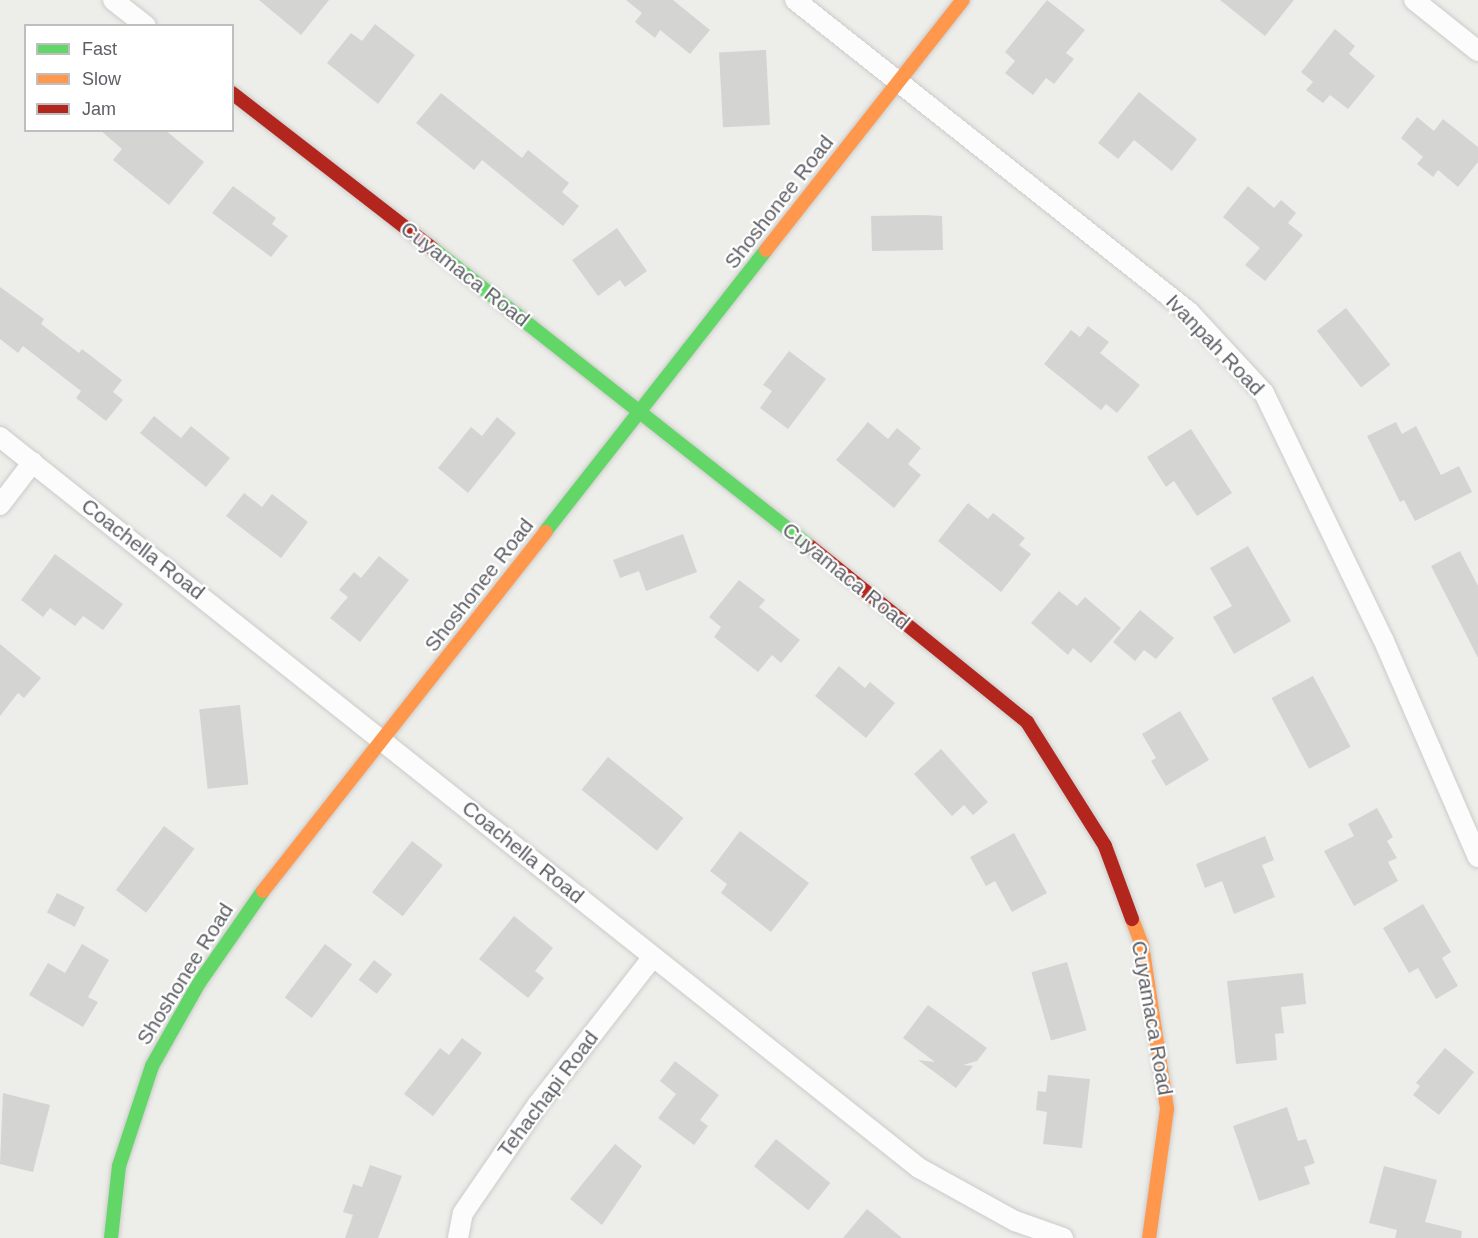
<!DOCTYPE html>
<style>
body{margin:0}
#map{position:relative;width:1478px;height:1238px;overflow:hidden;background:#edede9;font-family:Arial,sans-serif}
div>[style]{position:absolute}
.building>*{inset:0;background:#d4d4d2;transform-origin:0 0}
.roads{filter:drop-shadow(0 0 2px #cbcbcb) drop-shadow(0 0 2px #cbcbcb)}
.street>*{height:20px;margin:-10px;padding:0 10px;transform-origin:10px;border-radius:10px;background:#fcfcfc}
.fast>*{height:14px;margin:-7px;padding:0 7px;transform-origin:7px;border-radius:7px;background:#63d668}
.slow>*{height:14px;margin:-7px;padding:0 7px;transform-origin:7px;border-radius:7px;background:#ff974d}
.jam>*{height:14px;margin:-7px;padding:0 7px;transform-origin:7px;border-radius:7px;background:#b3261e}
span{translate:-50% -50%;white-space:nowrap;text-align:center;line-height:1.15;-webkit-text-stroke:4.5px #fff;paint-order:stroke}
.street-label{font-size:21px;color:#5e6066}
.legend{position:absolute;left:24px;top:24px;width:210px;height:108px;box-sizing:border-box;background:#fff;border:2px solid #bfbfc2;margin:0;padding:8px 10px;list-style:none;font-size:18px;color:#5e6066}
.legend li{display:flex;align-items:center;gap:12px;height:30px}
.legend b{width:30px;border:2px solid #bfbfc2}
</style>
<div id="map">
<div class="building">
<i style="clip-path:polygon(259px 0,329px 0,301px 35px)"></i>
<i style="clip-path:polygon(626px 0,673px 0,710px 30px,690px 54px,660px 30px,655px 38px,635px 22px,642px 13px)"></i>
<i style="clip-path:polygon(1047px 0,1085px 30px,1066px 53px,1074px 59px,1054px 84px,1046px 78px,1033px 95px,1005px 73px,1015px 61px,1005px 52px)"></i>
<i style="clip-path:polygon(1220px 0,1294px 0,1265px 36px)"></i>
<i style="clip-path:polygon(375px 24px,415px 55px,378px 104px,327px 63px,351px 33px,362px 41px)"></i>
<i style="clip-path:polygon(1335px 29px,1355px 46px,1349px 54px,1375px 76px,1348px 109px,1330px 95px,1323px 103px,1306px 90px,1313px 82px,1301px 72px)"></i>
<i style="left:766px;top:50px;width:75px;height:47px;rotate:87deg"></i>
<i style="clip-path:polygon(1139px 92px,1197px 139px,1172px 171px,1134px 140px,1118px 159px,1098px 143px)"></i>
<i style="clip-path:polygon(441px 93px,522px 158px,528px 150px,569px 183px,562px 192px,579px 206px,563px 226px,482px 160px,474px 170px,416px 123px)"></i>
<i style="clip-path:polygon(1417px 117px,1434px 131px,1443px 119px,1478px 147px,1478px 162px,1458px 187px,1438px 170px,1433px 177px,1417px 164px,1423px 157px,1401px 138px)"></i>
<i style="clip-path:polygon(100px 130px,165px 130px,204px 162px,169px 205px,113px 160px,122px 149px)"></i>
<i style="clip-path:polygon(233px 186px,276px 218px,272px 224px,288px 236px,271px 257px,212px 213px)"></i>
<i style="clip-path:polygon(1248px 186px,1274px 208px,1281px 200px,1296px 213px,1288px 223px,1303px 235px,1265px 281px,1245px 265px,1260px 248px,1223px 217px)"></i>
<i style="clip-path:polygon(924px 215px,942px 216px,943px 250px,872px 251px,871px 216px)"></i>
<i style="clip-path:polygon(617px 228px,647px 271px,625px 287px,620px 280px,598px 296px,572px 260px)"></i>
<i style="clip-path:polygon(0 287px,44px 319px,41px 324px,79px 353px,82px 349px,122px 380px,113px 392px,123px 400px,106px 421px,76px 398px,81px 391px,23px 346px,18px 353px,0 339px)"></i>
<i style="left:1346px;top:308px;width:72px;height:37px;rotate:52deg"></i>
<i style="clip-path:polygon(1088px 326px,1109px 342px,1100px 353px,1140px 385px,1117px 413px,1106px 404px,1101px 410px,1044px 364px,1071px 330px,1080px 337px)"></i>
<i style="clip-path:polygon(789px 351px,826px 379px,788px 429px,760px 408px,772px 391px,763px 385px)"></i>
<i style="clip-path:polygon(154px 416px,181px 438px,191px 426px,230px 458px,206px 487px,140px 433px)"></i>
<i style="clip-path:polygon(497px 417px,516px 433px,468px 493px,438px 468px,471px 427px,482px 436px)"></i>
<i style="clip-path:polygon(868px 422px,888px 439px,897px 428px,921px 448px,908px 464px,921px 475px,894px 508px,836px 460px)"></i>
<i style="clip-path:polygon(1396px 422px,1402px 434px,1416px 426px,1441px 475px,1459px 466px,1472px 492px,1415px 521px,1404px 500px,1400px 502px,1367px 436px)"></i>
<i style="clip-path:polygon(1191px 429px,1232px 493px,1197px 516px,1174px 481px,1166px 487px,1147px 457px)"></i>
<i style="clip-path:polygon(244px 493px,262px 507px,272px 494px,308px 522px,281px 558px,226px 516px)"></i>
<i style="clip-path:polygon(968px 503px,988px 519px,993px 513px,1025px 538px,1019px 545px,1031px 554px,1001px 592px,938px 541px)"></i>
<i style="clip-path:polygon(683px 534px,697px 572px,646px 591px,639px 571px,620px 578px,613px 560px)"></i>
<i style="clip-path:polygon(1248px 546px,1291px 621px,1234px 654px,1213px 617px,1232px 606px,1210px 568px)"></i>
<i style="clip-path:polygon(1460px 551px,1478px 586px,1478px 658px,1431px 566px)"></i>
<i style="clip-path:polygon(55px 554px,123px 604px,103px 630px,83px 616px,75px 626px,50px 608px,43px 617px,21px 600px)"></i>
<i style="clip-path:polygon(379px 556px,409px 580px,360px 642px,330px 618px,348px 597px,339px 590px,354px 572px,361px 578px)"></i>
<i style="clip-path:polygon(739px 580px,765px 600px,759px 607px,800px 640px,781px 663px,772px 655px,758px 672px,714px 637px,721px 627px,709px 617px)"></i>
<i style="clip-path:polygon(1059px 591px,1077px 606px,1085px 597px,1121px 628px,1091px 663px,1073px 648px,1068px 655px,1031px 623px)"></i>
<i style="clip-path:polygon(1140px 610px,1174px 638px,1156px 659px,1144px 650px,1135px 661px,1113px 642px)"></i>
<i style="clip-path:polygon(0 644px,41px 678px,24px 698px,18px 693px,0 716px)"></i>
<i style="clip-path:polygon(839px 666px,865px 688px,870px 682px,895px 703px,866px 738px,815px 696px)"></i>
<i style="left:1313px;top:676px;width:80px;height:47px;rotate:62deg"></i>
<i style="left:240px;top:705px;width:80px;height:41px;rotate:84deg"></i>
<i style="clip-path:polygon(1180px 711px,1209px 760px,1166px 786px,1151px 761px,1156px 758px,1142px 734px)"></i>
<i style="clip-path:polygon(941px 749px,988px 802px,973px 815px,964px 805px,952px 816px,914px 774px)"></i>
<i style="left:608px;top:757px;width:97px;height:42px;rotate:39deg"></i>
<i style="clip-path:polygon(1377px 808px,1393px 837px,1387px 841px,1397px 858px,1388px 862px,1398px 881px,1354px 906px,1324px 851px,1354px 836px,1348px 824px)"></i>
<i style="left:164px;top:826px;width:38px;height:80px;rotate:37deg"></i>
<i style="clip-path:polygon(740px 831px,809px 883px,771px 932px,721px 893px,727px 884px,710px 871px)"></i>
<i style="clip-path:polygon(1014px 833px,1047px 893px,1012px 912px,995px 881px,986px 886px,970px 857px)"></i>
<i style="clip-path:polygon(1265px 836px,1274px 860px,1262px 865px,1275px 897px,1234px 914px,1222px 881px,1205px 888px,1196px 864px)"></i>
<i style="left:412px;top:841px;width:39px;height:65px;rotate:38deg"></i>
<i style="left:57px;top:893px;width:31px;height:22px;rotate:27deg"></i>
<i style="clip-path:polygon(1423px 904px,1451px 952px,1442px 958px,1458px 986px,1436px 999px,1418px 968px,1409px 973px,1383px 928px)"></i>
<i style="clip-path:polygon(514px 916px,553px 948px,535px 971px,544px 978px,528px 998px,479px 959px)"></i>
<i style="clip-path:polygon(82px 944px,109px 960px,88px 997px,98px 1002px,83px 1027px,29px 995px,48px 963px,65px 973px)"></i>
<i style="left:325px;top:944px;width:34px;height:67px;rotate:37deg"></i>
<i style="left:374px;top:960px;width:23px;height:25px;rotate:38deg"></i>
<i style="left:1067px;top:962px;width:71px;height:37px;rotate:74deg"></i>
<i style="clip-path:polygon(1303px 973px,1306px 1004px,1281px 1007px,1284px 1033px,1275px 1034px,1277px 1060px,1236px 1064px,1227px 981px)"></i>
<i style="clip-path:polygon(928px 1005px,987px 1048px,977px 1061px,963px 1065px,973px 1066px,956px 1088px,918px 1060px,935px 1062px,903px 1038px)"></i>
<i style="clip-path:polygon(462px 1038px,482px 1053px,433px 1116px,404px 1094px,440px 1048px,449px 1055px)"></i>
<i style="clip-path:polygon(1445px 1048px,1474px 1072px,1439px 1115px,1413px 1095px,1420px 1086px,1416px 1083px)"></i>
<i style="clip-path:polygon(675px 1061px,719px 1095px,700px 1120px,708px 1126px,694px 1145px,658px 1118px,676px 1094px,660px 1081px)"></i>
<i style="clip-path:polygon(1048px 1075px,1090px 1079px,1082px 1148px,1043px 1144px,1047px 1112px,1036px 1110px,1038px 1091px,1046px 1092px)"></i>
<i style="clip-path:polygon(3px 1093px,50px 1105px,33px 1172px,0 1164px)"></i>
<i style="clip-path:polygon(1287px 1107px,1298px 1141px,1306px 1139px,1315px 1163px,1304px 1167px,1310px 1184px,1259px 1201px,1233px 1126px)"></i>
<i style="left:776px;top:1139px;width:70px;height:35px;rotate:39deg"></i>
<i style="clip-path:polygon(615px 1144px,642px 1166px,602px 1225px,570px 1199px)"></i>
<i style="clip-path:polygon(370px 1165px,402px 1176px,378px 1238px,345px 1238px,353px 1215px,343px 1212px,353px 1184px,362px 1187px)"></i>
<i style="clip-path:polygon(1384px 1166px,1437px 1180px,1425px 1222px,1462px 1231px,1461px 1238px,1395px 1238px,1397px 1230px,1369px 1223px)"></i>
<i style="clip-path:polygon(867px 1209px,902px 1238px,843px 1238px)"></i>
</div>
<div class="roads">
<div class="street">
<i style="left:113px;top:0;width:42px;rotate:38.2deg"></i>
<i style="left:795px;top:0;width:503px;rotate:38.37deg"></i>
<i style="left:1189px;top:312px;width:110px;rotate:47.2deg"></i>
<i style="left:1264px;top:393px;width:273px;rotate:64.2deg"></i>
<i style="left:1383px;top:639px;width:238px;rotate:66.5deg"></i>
<i style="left:1414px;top:0;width:82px;rotate:38.6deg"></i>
<i style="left:0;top:437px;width:1174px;rotate:38.5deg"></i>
<i style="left:919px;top:1168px;width:110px;rotate:28.9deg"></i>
<i style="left:1015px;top:1221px;width:51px;rotate:19.5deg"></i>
<i style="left:0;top:505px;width:54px;rotate:-52.5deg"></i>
<i style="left:458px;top:1238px;width:25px;rotate:-79deg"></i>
<i style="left:463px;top:1213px;width:132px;rotate:-55.5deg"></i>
<i style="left:538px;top:1104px;width:185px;rotate:-52deg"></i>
</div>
<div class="fast">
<i style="left:432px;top:248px;width:483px;rotate:38.3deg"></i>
<i style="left:545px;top:532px;width:358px;rotate:-51.9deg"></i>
<i style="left:111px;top:1238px;width:72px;rotate:-83.7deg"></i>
<i style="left:119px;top:1166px;width:105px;rotate:-71.7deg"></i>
<i style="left:152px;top:1066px;width:95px;rotate:-60.5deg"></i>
<i style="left:199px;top:983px;width:112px;rotate:-55.2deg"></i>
</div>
<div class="slow">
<i style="left:766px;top:250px;width:318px;rotate:-51.8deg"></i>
<i style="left:263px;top:891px;width:457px;rotate:-51.8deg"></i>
<i style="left:1132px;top:919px;width:28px;rotate:69deg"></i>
<i style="left:1142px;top:945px;width:166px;rotate:81.3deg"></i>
<i style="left:1167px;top:1109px;width:130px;rotate:97.9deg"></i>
</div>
<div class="jam">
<i style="left:232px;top:93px;width:253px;rotate:37.8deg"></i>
<i style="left:811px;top:547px;width:278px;rotate:39deg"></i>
<i style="left:1027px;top:722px;width:146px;rotate:57.8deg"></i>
<i style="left:1105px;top:846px;width:78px;rotate:69.7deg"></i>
</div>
</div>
<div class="street-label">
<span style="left:779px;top:202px;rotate:-52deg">Shoshonee Road</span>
<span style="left:465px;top:274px;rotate:38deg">Cuyamaca Road</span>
<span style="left:1215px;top:345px;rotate:46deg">Ivanpah Road</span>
<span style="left:143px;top:549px;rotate:38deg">Coachella Road</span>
<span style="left:846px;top:576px;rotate:39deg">Cuyamaca Road</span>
<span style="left:479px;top:585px;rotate:-52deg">Shoshonee Road</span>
<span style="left:523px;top:852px;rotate:39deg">Coachella Road</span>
<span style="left:185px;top:974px;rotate:-58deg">Shoshonee Road</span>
<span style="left:1152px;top:1018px;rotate:80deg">Cuyamaca Road</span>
<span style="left:548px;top:1094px;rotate:-53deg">Tehachapi Road</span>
</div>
<ul class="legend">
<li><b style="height:8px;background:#63d668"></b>Fast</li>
<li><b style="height:8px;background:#ff974d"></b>Slow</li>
<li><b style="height:8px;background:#b3261e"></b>Jam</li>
</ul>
</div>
